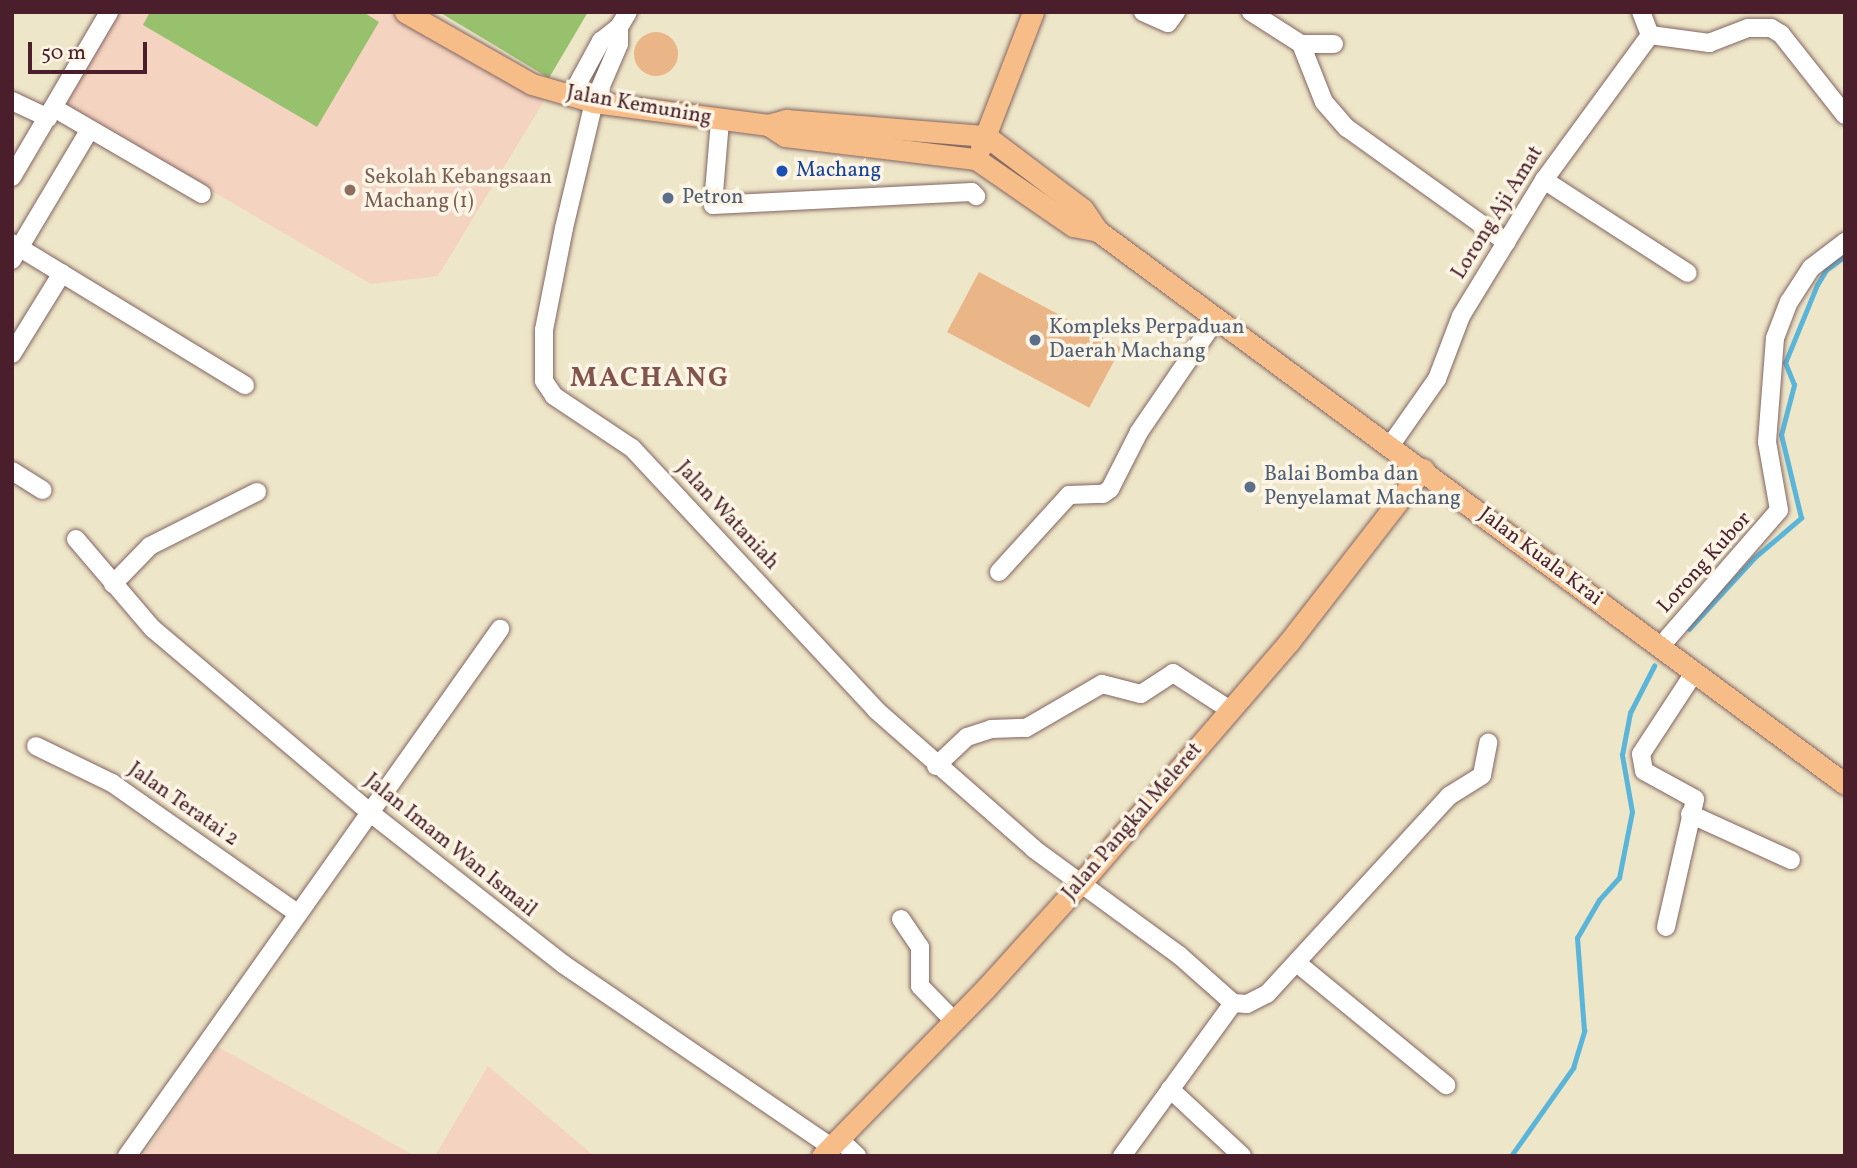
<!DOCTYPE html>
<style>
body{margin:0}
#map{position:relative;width:1857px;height:1168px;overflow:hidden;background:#eee6c8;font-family:Vollkorn,serif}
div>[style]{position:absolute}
.built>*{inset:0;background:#f4d3c0}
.green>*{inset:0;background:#98c16e}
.stream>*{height:4.5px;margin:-2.25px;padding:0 2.25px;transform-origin:2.25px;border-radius:2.25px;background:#5bb5d8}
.building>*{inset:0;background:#eab587;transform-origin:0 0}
.round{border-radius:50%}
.roads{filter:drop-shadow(0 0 2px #836562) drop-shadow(0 0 2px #836562)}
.minor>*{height:18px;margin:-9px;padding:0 9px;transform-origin:9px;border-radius:9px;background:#fff}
.major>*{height:21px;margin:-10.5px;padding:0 10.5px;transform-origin:10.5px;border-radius:10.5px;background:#f7bd88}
.dots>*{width:19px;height:19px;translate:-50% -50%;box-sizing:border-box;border:4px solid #fcf5e5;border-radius:50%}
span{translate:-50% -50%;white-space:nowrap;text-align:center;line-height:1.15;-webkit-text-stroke:7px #fcf5e5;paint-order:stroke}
.street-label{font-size:21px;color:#4a1f2b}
.transit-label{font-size:21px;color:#164399}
.left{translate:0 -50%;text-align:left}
.education-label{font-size:21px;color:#785e54}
.service-label{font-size:21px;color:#4e5e75}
.district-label{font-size:28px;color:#82544b;font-weight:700;letter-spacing:2px}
.frame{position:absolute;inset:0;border:14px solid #4a1f2b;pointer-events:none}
.scale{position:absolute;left:28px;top:42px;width:119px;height:32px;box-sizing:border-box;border:4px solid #4a1f2b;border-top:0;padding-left:9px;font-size:21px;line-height:24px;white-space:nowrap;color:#4a1f2b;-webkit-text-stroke:5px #fcf5e5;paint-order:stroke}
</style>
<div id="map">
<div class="built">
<i style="clip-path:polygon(115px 12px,398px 12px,544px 101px,438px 276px,371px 284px,61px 103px)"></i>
<i style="clip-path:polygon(218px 1047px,415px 1156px,143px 1156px)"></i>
<i style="clip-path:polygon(488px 1066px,594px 1156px,435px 1156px)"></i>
</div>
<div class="green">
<i style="clip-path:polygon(150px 12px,363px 12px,379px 22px,317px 127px,143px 25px)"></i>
<i style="clip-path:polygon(439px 12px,588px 12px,549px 78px)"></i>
</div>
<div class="stream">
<i style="left:1689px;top:629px;width:96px;rotate:-47.5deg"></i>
<i style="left:1754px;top:558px;width:62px;rotate:-40.4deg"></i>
<i style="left:1801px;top:518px;width:85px;rotate:-103.5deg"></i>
<i style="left:1781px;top:435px;width:52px;rotate:-75.4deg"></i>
<i style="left:1794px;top:385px;width:24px;rotate:-112deg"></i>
<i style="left:1785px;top:363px;width:84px;rotate:-67.7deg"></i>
<i style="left:1817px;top:285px;width:17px;rotate:-59deg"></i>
<i style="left:1826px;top:270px;width:24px;rotate:-36deg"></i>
<i style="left:1511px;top:1156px;width:108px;rotate:-54.8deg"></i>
<i style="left:1573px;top:1068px;width:39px;rotate:-73deg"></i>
<i style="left:1584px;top:1031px;width:93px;rotate:-94.3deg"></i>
<i style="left:1577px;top:938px;width:44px;rotate:-59.9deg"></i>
<i style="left:1599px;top:900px;width:30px;rotate:-48deg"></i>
<i style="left:1619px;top:878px;width:67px;rotate:-78.9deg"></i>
<i style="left:1632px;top:812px;width:58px;rotate:-100deg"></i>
<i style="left:1622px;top:755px;width:43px;rotate:-79.2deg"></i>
<i style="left:1630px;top:713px;width:53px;rotate:-62.9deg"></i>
</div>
<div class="building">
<i class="round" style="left:634px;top:32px;width:44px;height:44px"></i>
<i style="left:979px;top:272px;width:161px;height:68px;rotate:28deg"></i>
</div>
<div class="roads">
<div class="minor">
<i style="left:1143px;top:12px;width:27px;rotate:24deg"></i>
<i style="left:1168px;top:23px;width:14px;rotate:-54deg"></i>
<i style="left:1251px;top:12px;width:59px;rotate:32.6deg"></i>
<i style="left:1301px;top:44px;width:33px"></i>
<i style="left:619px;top:27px;width:17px;rotate:90deg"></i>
<i style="left:619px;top:44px;width:63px;rotate:113.3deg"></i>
<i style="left:594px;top:102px;width:130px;rotate:103.4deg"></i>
<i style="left:564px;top:228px;width:104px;rotate:101.1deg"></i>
<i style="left:544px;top:330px;width:51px;rotate:90deg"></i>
<i style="left:544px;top:381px;width:18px;rotate:56deg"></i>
<i style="left:554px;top:396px;width:94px;rotate:33.7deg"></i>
<i style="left:632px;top:448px;width:358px;rotate:47deg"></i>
<i style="left:876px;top:710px;width:210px;rotate:41.3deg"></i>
<i style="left:1034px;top:849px;width:180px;rotate:36.2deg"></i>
<i style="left:1179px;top:955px;width:72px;rotate:41.6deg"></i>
<i style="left:1233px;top:1003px;width:14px;rotate:4deg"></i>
<i style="left:1247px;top:1004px;width:22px;rotate:-27deg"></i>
<i style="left:1267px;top:994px;width:269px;rotate:-47.4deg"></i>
<i style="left:1449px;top:796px;width:39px;rotate:-32deg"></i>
<i style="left:1482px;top:775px;width:33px;rotate:-79deg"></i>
<i style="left:1650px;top:35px;width:60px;rotate:7.7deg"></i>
<i style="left:1709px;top:43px;width:42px;rotate:-21deg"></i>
<i style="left:1748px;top:28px;width:23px"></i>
<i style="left:1771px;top:28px;width:12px;rotate:31deg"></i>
<i style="left:1781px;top:34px;width:103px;rotate:51.7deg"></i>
<i style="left:1301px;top:44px;width:62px;rotate:68.4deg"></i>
<i style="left:1324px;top:102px;width:35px;rotate:49deg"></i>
<i style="left:1347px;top:128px;width:196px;rotate:35.6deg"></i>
<i style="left:571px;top:96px;width:63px;rotate:-61.4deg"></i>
<i style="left:601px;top:41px;width:23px;rotate:-38deg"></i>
<i style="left:619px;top:27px;width:17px;rotate:-59deg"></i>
<i style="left:12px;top:101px;width:40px;rotate:25deg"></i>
<i style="left:54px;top:108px;width:171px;rotate:30.2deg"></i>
<i style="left:720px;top:121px;width:84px;rotate:94.8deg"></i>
<i style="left:713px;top:205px;width:259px;rotate:-2.9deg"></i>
<i style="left:972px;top:192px;width:6px;rotate:45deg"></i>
<i style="left:12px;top:177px;width:191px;rotate:-59.5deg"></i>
<i style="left:1544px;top:180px;width:171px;rotate:32.9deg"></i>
<i style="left:12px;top:243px;width:273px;rotate:31.4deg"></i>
<i style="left:12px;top:260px;width:152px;rotate:-59.2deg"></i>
<i style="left:12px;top:354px;width:95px;rotate:-58.3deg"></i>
<i style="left:1390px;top:446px;width:82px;rotate:-55deg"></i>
<i style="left:1437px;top:379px;width:67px;rotate:-69.1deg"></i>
<i style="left:1461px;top:316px;width:159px;rotate:-58.6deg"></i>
<i style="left:1544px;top:180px;width:180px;rotate:-53.8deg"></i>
<i style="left:1650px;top:35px;width:25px;rotate:-111deg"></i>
<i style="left:12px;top:471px;width:36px;rotate:32deg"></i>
<i style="left:76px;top:539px;width:118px;rotate:49.5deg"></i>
<i style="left:153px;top:629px;width:282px;rotate:40.2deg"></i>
<i style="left:368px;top:811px;width:248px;rotate:38.1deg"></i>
<i style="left:563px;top:964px;width:325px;rotate:34.3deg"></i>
<i style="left:999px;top:572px;width:104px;rotate:-47.7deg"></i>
<i style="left:1069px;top:495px;width:34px;rotate:-2deg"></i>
<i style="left:1103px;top:494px;width:9px;rotate:-36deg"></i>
<i style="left:1110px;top:489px;width:64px;rotate:-63deg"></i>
<i style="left:1139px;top:432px;width:137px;rotate:-55.7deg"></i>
<i style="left:113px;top:584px;width:53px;rotate:-45.8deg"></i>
<i style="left:150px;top:546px;width:120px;rotate:-26.8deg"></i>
<i style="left:1660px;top:647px;width:181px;rotate:-49deg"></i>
<i style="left:1779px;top:510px;width:69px;rotate:-100deg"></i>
<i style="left:1767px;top:442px;width:104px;rotate:-85.6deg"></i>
<i style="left:1775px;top:338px;width:39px;rotate:-69deg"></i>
<i style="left:1789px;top:302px;width:40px;rotate:-57.1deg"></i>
<i style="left:1811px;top:268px;width:43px;rotate:-37.4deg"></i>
<i style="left:36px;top:746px;width:85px;rotate:26deg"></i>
<i style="left:112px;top:783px;width:226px;rotate:35.1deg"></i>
<i style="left:936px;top:766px;width:42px;rotate:-43.1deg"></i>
<i style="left:967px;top:737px;width:25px;rotate:-18deg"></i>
<i style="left:991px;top:729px;width:35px;rotate:-2deg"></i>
<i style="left:1026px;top:728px;width:88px;rotate:-30.1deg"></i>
<i style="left:1102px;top:684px;width:40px;rotate:14.4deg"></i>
<i style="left:1141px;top:694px;width:38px;rotate:-33deg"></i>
<i style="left:1173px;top:673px;width:68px;rotate:33deg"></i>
<i style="left:1690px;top:814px;width:111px;rotate:24.5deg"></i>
<i style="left:901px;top:919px;width:34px;rotate:56deg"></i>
<i style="left:920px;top:947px;width:39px;rotate:90deg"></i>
<i style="left:920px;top:986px;width:49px;rotate:45.8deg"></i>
<i style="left:1666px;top:927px;width:131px;rotate:-77.2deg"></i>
<i style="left:1695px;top:799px;width:58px;rotate:-151.2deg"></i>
<i style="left:1644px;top:771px;width:17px;rotate:-100deg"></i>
<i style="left:1641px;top:754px;width:97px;rotate:-56.8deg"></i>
<i style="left:1297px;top:963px;width:193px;rotate:39.3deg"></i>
<i style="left:1170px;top:1089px;width:98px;rotate:42.9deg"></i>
<i style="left:839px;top:1139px;width:25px;rotate:43deg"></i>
<i style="left:127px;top:1156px;width:646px;rotate:-54.71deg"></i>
<i style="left:1122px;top:1156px;width:189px;rotate:-54deg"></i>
</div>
<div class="major">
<i style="left:405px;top:12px;width:146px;rotate:29.6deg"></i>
<i style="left:532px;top:84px;width:65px;rotate:16.2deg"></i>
<i style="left:594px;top:102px;width:176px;rotate:7.5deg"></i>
<i style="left:768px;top:125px;width:19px;rotate:-16deg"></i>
<i style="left:786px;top:120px;width:201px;rotate:4.6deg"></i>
<i style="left:768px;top:125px;width:20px;rotate:33deg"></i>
<i style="left:785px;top:136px;width:192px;rotate:6.9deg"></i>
<i style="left:976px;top:159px;width:118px;rotate:34.6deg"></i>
<i style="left:1073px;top:226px;width:25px;rotate:11deg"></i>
<i style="left:986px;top:136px;width:121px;rotate:37deg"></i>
<i style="left:1083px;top:209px;width:27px;rotate:56deg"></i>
<i style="left:1098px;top:231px;width:929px;rotate:36.51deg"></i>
<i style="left:981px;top:147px;width:145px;rotate:-68.9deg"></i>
<i style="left:822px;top:1156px;width:235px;rotate:-45.7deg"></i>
<i style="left:986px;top:988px;width:140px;rotate:-47.9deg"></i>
<i style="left:1080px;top:884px;width:320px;rotate:-49.2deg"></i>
<i style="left:1289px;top:642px;width:219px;rotate:-52.2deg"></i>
</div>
</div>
<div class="dots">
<i style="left:782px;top:171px;background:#1a4fb4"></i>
<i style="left:350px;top:190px;background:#8d6e63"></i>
<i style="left:668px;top:198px;background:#5c6f8a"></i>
<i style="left:1035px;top:340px;background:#5c6f8a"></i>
<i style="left:1250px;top:487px;background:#5c6f8a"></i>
</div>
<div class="street-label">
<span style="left:639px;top:106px;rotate:10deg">Jalan Kemuning</span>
<span style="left:1498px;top:213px;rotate:-58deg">Lorong Aji Amat</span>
<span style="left:727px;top:516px;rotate:47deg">Jalan Wataniah</span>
<span style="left:1540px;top:557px;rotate:37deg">Jalan Kuala Krai</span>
<span style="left:1705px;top:563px;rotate:-48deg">Lorong Kubor</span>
<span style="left:183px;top:805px;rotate:35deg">Jalan Teratai 2</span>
<span style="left:1133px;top:822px;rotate:-49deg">Jalan Pangkal Meleret</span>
<span style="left:450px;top:846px;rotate:39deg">Jalan Imam Wan Ismail</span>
</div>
<div class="transit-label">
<span class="left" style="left:796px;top:171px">Machang</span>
</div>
<div class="education-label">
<span class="left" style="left:364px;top:190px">Sekolah Kebangsaan<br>Machang (1)</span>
</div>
<div class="service-label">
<span class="left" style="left:682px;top:198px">Petron</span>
<span class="left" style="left:1049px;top:340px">Kompleks Perpaduan<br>Daerah Machang</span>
<span class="left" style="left:1264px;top:487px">Balai Bomba dan<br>Penyelamat Machang</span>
</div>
<div class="district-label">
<span style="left:650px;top:379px">MACHANG</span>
</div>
<div class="frame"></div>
<div class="scale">50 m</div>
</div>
